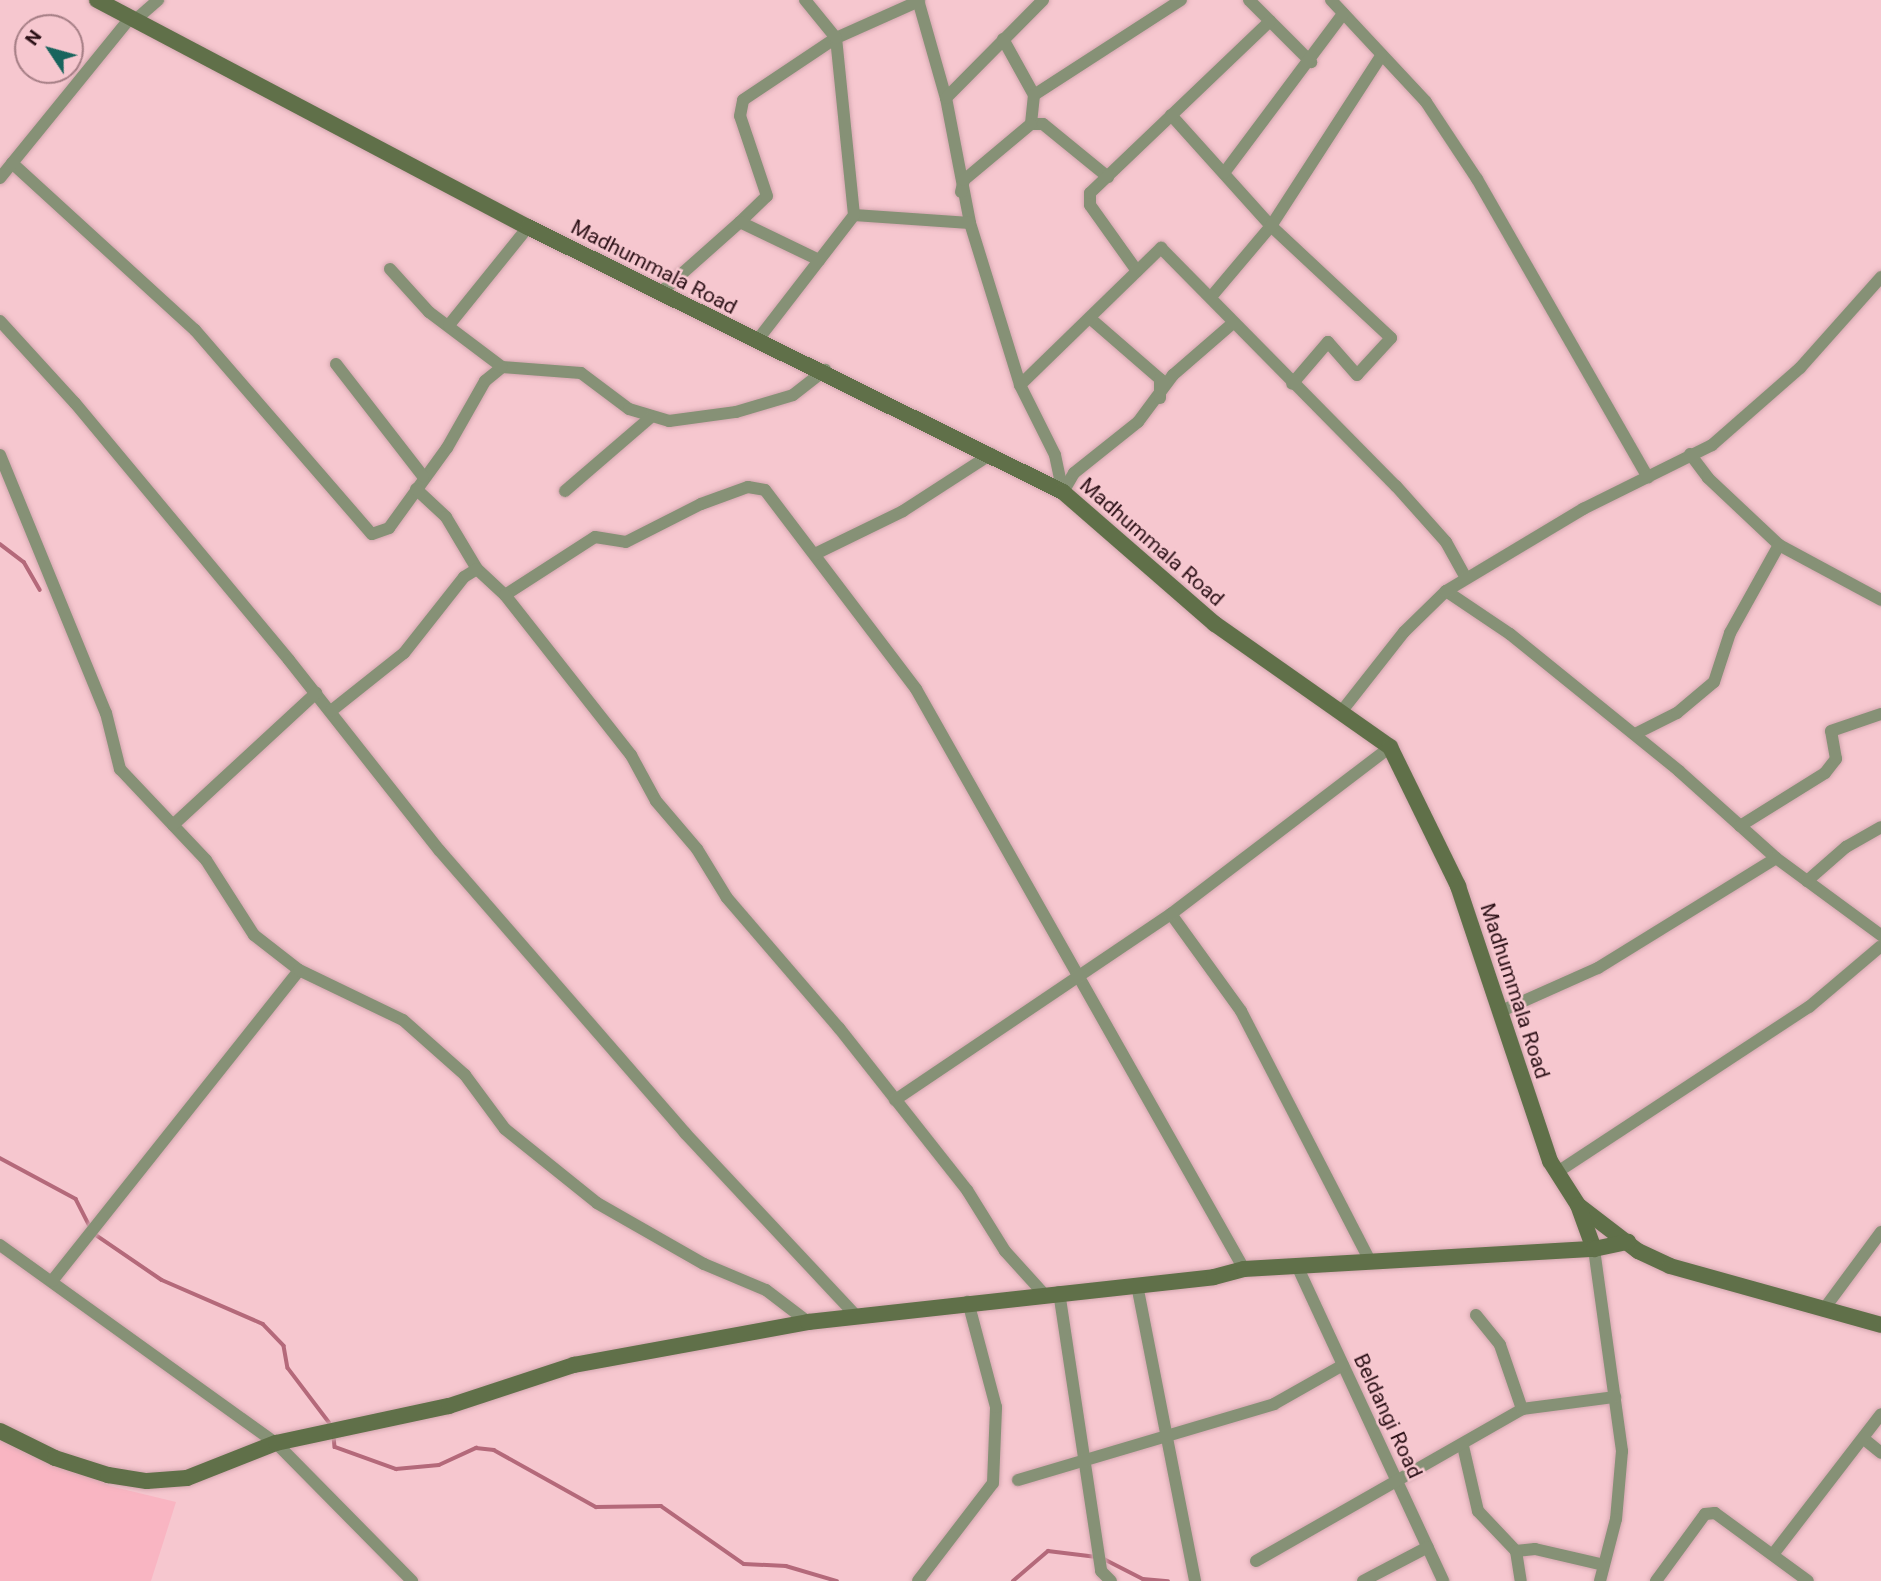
<!DOCTYPE html>
<style>
body{margin:0}
#map{position:relative;width:1881px;height:1581px;overflow:hidden;background:#f6c7cf;font-family:Roboto,sans-serif}
div>[style]{position:absolute}
.built>*{inset:0;background:#f9b5c2}
.stream>*{height:3.5px;margin:-1.75px;padding:0 1.75px;transform-origin:1.75px;border-radius:1.75px;background:#b4697a}
.roads{filter:drop-shadow(0 0 2px #d2a6ae) drop-shadow(0 0 2px #d2a6ae)}
.street>*{height:12px;margin:-6px;padding:0 6px;transform-origin:6px;border-radius:6px;background:#869176}
.secondary>*{height:16px;margin:-8px;padding:0 8px;transform-origin:8px;border-radius:8px;background:#607049}
span{translate:-50% -50%;white-space:nowrap;text-align:center;line-height:1.15;-webkit-text-stroke:5px #f6c7cf;paint-order:stroke}
.street-label{font-size:21px;color:#2c1117}
.north{position:absolute;left:14px;top:14px;width:70px;height:70px;box-sizing:border-box;background:#f6c7cf;border:2px solid #a57e85;border-radius:50%;rotate:306deg;font-size:19px;font-weight:700;line-height:28px;text-align:center;color:#2c1117}
.north::after{content:'';display:block;margin:auto;width:24px;height:32px;background:#18645d;clip-path:polygon(50% 0,100% 100%,50% 72%,0 100%)}
</style>
<div id="map">
<div class="built">
<i style="clip-path:polygon(0 1435px,110px 1486px,176px 1502px,151px 1581px,0 1581px)"></i>
</div>
<div class="stream">
<i style="left:0;top:544px;width:30px;rotate:37deg"></i>
<i style="left:24px;top:562px;width:32px;rotate:60deg"></i>
<i style="left:0;top:1158px;width:86px;rotate:28.3deg"></i>
<i style="left:76px;top:1199px;width:38px;rotate:63deg"></i>
<i style="left:93px;top:1233px;width:83px;rotate:34.3deg"></i>
<i style="left:162px;top:1280px;width:110px;rotate:23.5deg"></i>
<i style="left:263px;top:1324px;width:30px;rotate:46deg"></i>
<i style="left:284px;top:1346px;width:22px;rotate:80deg"></i>
<i style="left:288px;top:1368px;width:68px;rotate:52.8deg"></i>
<i style="left:334px;top:1436px;width:11px;rotate:85deg"></i>
<i style="left:335px;top:1447px;width:65px;rotate:19.8deg"></i>
<i style="left:396px;top:1469px;width:43px;rotate:-5.3deg"></i>
<i style="left:439px;top:1465px;width:41px;rotate:-24.7deg"></i>
<i style="left:476px;top:1448px;width:18px;rotate:6deg"></i>
<i style="left:494px;top:1450px;width:117px;rotate:29.2deg"></i>
<i style="left:596px;top:1507px;width:65px;rotate:-0.9deg"></i>
<i style="left:661px;top:1506px;width:101px;rotate:34.9deg"></i>
<i style="left:744px;top:1564px;width:42px;rotate:2.7deg"></i>
<i style="left:786px;top:1566px;width:53px;rotate:16.4deg"></i>
<i style="left:1104px;top:1559px;width:44px;rotate:27.1deg"></i>
<i style="left:1143px;top:1579px;width:25px;rotate:5deg"></i>
<i style="left:1013px;top:1581px;width:46px;rotate:-40.6deg"></i>
<i style="left:1048px;top:1551px;width:49px;rotate:7deg"></i>
</div>
<div class="roads">
<div class="street">
<i style="left:918px;top:0;width:102px;rotate:74.1deg"></i>
<i style="left:946px;top:98px;width:127px;rotate:79.1deg"></i>
<i style="left:970px;top:223px;width:170px;rotate:72.8deg"></i>
<i style="left:1020px;top:385px;width:78px;rotate:63.4deg"></i>
<i style="left:1055px;top:455px;width:38px;rotate:78deg"></i>
<i style="left:1063px;top:492px;width:22px;rotate:-60deg"></i>
<i style="left:1074px;top:473px;width:82px;rotate:-38.6deg"></i>
<i style="left:1138px;top:422px;width:59px;rotate:-53.3deg"></i>
<i style="left:1173px;top:375px;width:79px;rotate:-40.9deg"></i>
<i style="left:1249px;top:0;width:88px;rotate:45deg"></i>
<i style="left:1331px;top:0;width:139px;rotate:47deg"></i>
<i style="left:1426px;top:102px;width:92px;rotate:56.5deg"></i>
<i style="left:1477px;top:179px;width:344px;rotate:60.2deg"></i>
<i style="left:134px;top:21px;width:32px;rotate:-41deg"></i>
<i style="left:1003px;top:39px;width:64px;rotate:61deg"></i>
<i style="left:1034px;top:95px;width:29px;rotate:96deg"></i>
<i style="left:1031px;top:124px;width:12px"></i>
<i style="left:1043px;top:124px;width:84px;rotate:39.2deg"></i>
<i style="left:1034px;top:95px;width:175px;rotate:-32.9deg"></i>
<i style="left:946px;top:98px;width:138px;rotate:-45.3deg"></i>
<i style="left:1171px;top:115px;width:149px;rotate:48deg"></i>
<i style="left:1271px;top:226px;width:164px;rotate:43deg"></i>
<i style="left:1391px;top:338px;width:50px;rotate:132.6deg"></i>
<i style="left:1357px;top:375px;width:44px;rotate:-131.3deg"></i>
<i style="left:1328px;top:342px;width:55px;rotate:130.6deg"></i>
<i style="left:12px;top:163px;width:248px;rotate:42.4deg"></i>
<i style="left:195px;top:330px;width:270px;rotate:49.1deg"></i>
<i style="left:372px;top:534px;width:18px;rotate:-19deg"></i>
<i style="left:389px;top:528px;width:99px;rotate:-54.1deg"></i>
<i style="left:447px;top:448px;width:77px;rotate:-60.4deg"></i>
<i style="left:485px;top:381px;width:22px;rotate:-39deg"></i>
<i style="left:502px;top:367px;width:79px;rotate:4.3deg"></i>
<i style="left:581px;top:373px;width:60px;rotate:36.9deg"></i>
<i style="left:629px;top:409px;width:42px;rotate:16.7deg"></i>
<i style="left:669px;top:421px;width:68px;rotate:-7.7deg"></i>
<i style="left:736px;top:412px;width:59px;rotate:-16.6deg"></i>
<i style="left:793px;top:395px;width:41px;rotate:-38deg"></i>
<i style="left:1224px;top:173px;width:199px;rotate:-53.2deg"></i>
<i style="left:0;top:178px;width:205px;rotate:-50.9deg"></i>
<i style="left:961px;top:192px;width:12px;rotate:-76deg"></i>
<i style="left:964px;top:180px;width:87px;rotate:-39.9deg"></i>
<i style="left:854px;top:215px;width:116px;rotate:3.9deg"></i>
<i style="left:740px;top:222px;width:37px;rotate:-44deg"></i>
<i style="left:767px;top:196px;width:84px;rotate:-108.6deg"></i>
<i style="left:740px;top:116px;width:16px;rotate:-79deg"></i>
<i style="left:743px;top:100px;width:112px;rotate:-33.7deg"></i>
<i style="left:836px;top:38px;width:91px;rotate:-24deg"></i>
<i style="left:390px;top:269px;width:58px;rotate:47.8deg"></i>
<i style="left:429px;top:312px;width:91px;rotate:37deg"></i>
<i style="left:1137px;top:271px;width:81px;rotate:-125.5deg"></i>
<i style="left:1090px;top:205px;width:12px;rotate:-90deg"></i>
<i style="left:1090px;top:193px;width:249px;rotate:-43.7deg"></i>
<i style="left:659px;top:294px;width:108px;rotate:-41.6deg"></i>
<i style="left:740px;top:222px;width:88px;rotate:25.7deg"></i>
<i style="left:1211px;top:297px;width:93px;rotate:-49.8deg"></i>
<i style="left:1271px;top:226px;width:202px;rotate:-57.1deg"></i>
<i style="left:1092px;top:320px;width:90px;rotate:40.9deg"></i>
<i style="left:1160px;top:379px;width:19px;rotate:90deg"></i>
<i style="left:0;top:321px;width:111px;rotate:47.6deg"></i>
<i style="left:75px;top:403px;width:334px;rotate:50.2deg"></i>
<i style="left:289px;top:660px;width:243px;rotate:51.7deg"></i>
<i style="left:440px;top:851px;width:374px;rotate:49deg"></i>
<i style="left:685px;top:1133px;width:250px;rotate:46.9deg"></i>
<i style="left:449px;top:325px;width:126px;rotate:-51.1deg"></i>
<i style="left:756px;top:342px;width:160px;rotate:-52.3deg"></i>
<i style="left:854px;top:215px;width:178px;rotate:-95.8deg"></i>
<i style="left:836px;top:38px;width:49px;rotate:-129.2deg"></i>
<i style="left:336px;top:364px;width:142px;rotate:52.2deg"></i>
<i style="left:1020px;top:385px;width:197px;rotate:-44.2deg"></i>
<i style="left:1161px;top:248px;width:334px;rotate:45.4deg"></i>
<i style="left:1396px;top:486px;width:75px;rotate:48.2deg"></i>
<i style="left:1446px;top:542px;width:39px;rotate:61deg"></i>
<i style="left:1690px;top:454px;width:30px;rotate:53deg"></i>
<i style="left:1708px;top:478px;width:98px;rotate:43.3deg"></i>
<i style="left:1779px;top:545px;width:116px;rotate:28.3deg"></i>
<i style="left:0;top:455px;width:279px;rotate:67.7deg"></i>
<i style="left:106px;top:713px;width:58px;rotate:76deg"></i>
<i style="left:120px;top:769px;width:125px;rotate:46.6deg"></i>
<i style="left:206px;top:860px;width:89px;rotate:57.4deg"></i>
<i style="left:254px;top:935px;width:57px;rotate:37.9deg"></i>
<i style="left:416px;top:489px;width:41px;rotate:43deg"></i>
<i style="left:446px;top:517px;width:61px;rotate:59.2deg"></i>
<i style="left:477px;top:569px;width:38px;rotate:43deg"></i>
<i style="left:505px;top:595px;width:107px;rotate:-32.8deg"></i>
<i style="left:595px;top:537px;width:31px;rotate:9deg"></i>
<i style="left:626px;top:542px;width:84px;rotate:-26.9deg"></i>
<i style="left:701px;top:504px;width:50px;rotate:-19.9deg"></i>
<i style="left:748px;top:487px;width:17px;rotate:10deg"></i>
<i style="left:765px;top:490px;width:250px;rotate:52.8deg"></i>
<i style="left:916px;top:689px;width:666px;rotate:60.51deg"></i>
<i style="left:565px;top:491px;width:112px;rotate:-40.7deg"></i>
<i style="left:815px;top:554px;width:98px;rotate:-26deg"></i>
<i style="left:903px;top:511px;width:105px;rotate:-32.9deg"></i>
<i style="left:1446px;top:591px;width:77px;rotate:33.9deg"></i>
<i style="left:1510px;top:634px;width:218px;rotate:39deg"></i>
<i style="left:1679px;top:771px;width:130px;rotate:41.9deg"></i>
<i style="left:1776px;top:858px;width:130px;rotate:36.3deg"></i>
<i style="left:505px;top:595px;width:204px;rotate:51.8deg"></i>
<i style="left:631px;top:755px;width:52px;rotate:61.5deg"></i>
<i style="left:656px;top:801px;width:63px;rotate:49.5deg"></i>
<i style="left:697px;top:849px;width:57px;rotate:58.5deg"></i>
<i style="left:727px;top:898px;width:172px;rotate:49.3deg"></i>
<i style="left:839px;top:1028px;width:206px;rotate:51.7deg"></i>
<i style="left:967px;top:1190px;width:72px;rotate:58.1deg"></i>
<i style="left:1005px;top:1251px;width:58px;rotate:47.8deg"></i>
<i style="left:331px;top:711px;width:93px;rotate:-38.5deg"></i>
<i style="left:404px;top:653px;width:97px;rotate:-51.7deg"></i>
<i style="left:464px;top:577px;width:15px;rotate:-32deg"></i>
<i style="left:1341px;top:712px;width:102px;rotate:-51.8deg"></i>
<i style="left:1404px;top:632px;width:59px;rotate:-44.3deg"></i>
<i style="left:1446px;top:591px;width:160px;rotate:-30.9deg"></i>
<i style="left:1583px;top:509px;width:144px;rotate:-26.4deg"></i>
<i style="left:1712px;top:445px;width:117px;rotate:-41.2deg"></i>
<i style="left:1800px;top:368px;width:122px;rotate:-48.3deg"></i>
<i style="left:1635px;top:734px;width:47px;rotate:-26.6deg"></i>
<i style="left:1677px;top:713px;width:48px;rotate:-40deg"></i>
<i style="left:1714px;top:682px;width:52px;rotate:-71.9deg"></i>
<i style="left:1730px;top:633px;width:101px;rotate:-60.9deg"></i>
<i style="left:173px;top:825px;width:195px;rotate:-42.7deg"></i>
<i style="left:1740px;top:826px;width:100px;rotate:-31.9deg"></i>
<i style="left:1825px;top:773px;width:18px;rotate:-52deg"></i>
<i style="left:1836px;top:759px;width:28px;rotate:-100deg"></i>
<i style="left:1831px;top:731px;width:53px;rotate:-18.8deg"></i>
<i style="left:1807px;top:881px;width:52px;rotate:-41.1deg"></i>
<i style="left:1846px;top:847px;width:40px;rotate:-29.7deg"></i>
<i style="left:1171px;top:914px;width:120px;rotate:54.2deg"></i>
<i style="left:1241px;top:1011px;width:279px;rotate:62.7deg"></i>
<i style="left:1499px;top:1012px;width:108px;rotate:-24deg"></i>
<i style="left:1598px;top:968px;width:209px;rotate:-31.7deg"></i>
<i style="left:895px;top:1100px;width:333px;rotate:-34deg"></i>
<i style="left:1171px;top:914px;width:275px;rotate:-37.3deg"></i>
<i style="left:1556px;top:1173px;width:303px;rotate:-33.3deg"></i>
<i style="left:1809px;top:1007px;width:94px;rotate:-40.3deg"></i>
<i style="left:0;top:1245px;width:340px;rotate:35.7deg"></i>
<i style="left:276px;top:1443px;width:194px;rotate:45.4deg"></i>
<i style="left:1594px;top:1249px;width:204px;rotate:82.1deg"></i>
<i style="left:1622px;top:1451px;width:68px;rotate:95deg"></i>
<i style="left:1616px;top:1519px;width:64px;rotate:104.5deg"></i>
<i style="left:1298px;top:1268px;width:345px;rotate:65.1deg"></i>
<i style="left:52px;top:1281px;width:397px;rotate:-51.5deg"></i>
<i style="left:299px;top:970px;width:115px;rotate:25.7deg"></i>
<i style="left:403px;top:1020px;width:83px;rotate:41.6deg"></i>
<i style="left:465px;top:1075px;width:67px;rotate:53.5deg"></i>
<i style="left:505px;top:1129px;width:118px;rotate:38.8deg"></i>
<i style="left:597px;top:1203px;width:123px;rotate:29.7deg"></i>
<i style="left:704px;top:1264px;width:67px;rotate:22.8deg"></i>
<i style="left:766px;top:1290px;width:53px;rotate:37.3deg"></i>
<i style="left:1137px;top:1285px;width:302px;rotate:78.9deg"></i>
<i style="left:1059px;top:1292px;width:282px;rotate:81.4deg"></i>
<i style="left:1101px;top:1571px;width:14px;rotate:45deg"></i>
<i style="left:1824px;top:1309px;width:96px;rotate:-53.5deg"></i>
<i style="left:1476px;top:1315px;width:38px;rotate:51deg"></i>
<i style="left:1500px;top:1345px;width:68px;rotate:71deg"></i>
<i style="left:1864px;top:1439px;width:22px;rotate:39deg"></i>
<i style="left:1463px;top:1446px;width:67px;rotate:77deg"></i>
<i style="left:1478px;top:1511px;width:55px;rotate:46.5deg"></i>
<i style="left:1516px;top:1551px;width:19px;rotate:-6deg"></i>
<i style="left:1535px;top:1549px;width:67px;rotate:13deg"></i>
<i style="left:1018px;top:1480px;width:267px;rotate:-16.5deg"></i>
<i style="left:1274px;top:1404px;width:79px;rotate:-29.5deg"></i>
<i style="left:1516px;top:1551px;width:30px;rotate:81deg"></i>
<i style="left:1774px;top:1553px;width:175px;rotate:-52.4deg"></i>
<i style="left:1256px;top:1561px;width:306px;rotate:-29.7deg"></i>
<i style="left:1522px;top:1409px;width:94px;rotate:-7.4deg"></i>
<i style="left:918px;top:1581px;width:123px;rotate:-52.6deg"></i>
<i style="left:993px;top:1483px;width:76px;rotate:-87.7deg"></i>
<i style="left:996px;top:1407px;width:109px;rotate:-104.9deg"></i>
<i style="left:1363px;top:1581px;width:73px;rotate:-27.6deg"></i>
<i style="left:1656px;top:1581px;width:83px;rotate:-53.8deg"></i>
<i style="left:1705px;top:1514px;width:10px;rotate:-6deg"></i>
<i style="left:1715px;top:1513px;width:115px;rotate:36.2deg"></i>
</div>
<div class="secondary">
<i style="left:97px;top:0;width:487px;rotate:27.8deg"></i>
<i style="left:528px;top:227px;width:597px;rotate:26.35deg"></i>
<i style="left:1063px;top:492px;width:201px;rotate:41deg"></i>
<i style="left:1215px;top:624px;width:214px;rotate:35.1deg"></i>
<i style="left:1390px;top:747px;width:155px;rotate:63.9deg"></i>
<i style="left:1458px;top:886px;width:290px;rotate:71.5deg"></i>
<i style="left:1550px;top:1161px;width:52px;rotate:57.5deg"></i>
<i style="left:1578px;top:1205px;width:76px;rotate:37.5deg"></i>
<i style="left:1638px;top:1251px;width:35px;rotate:25deg"></i>
<i style="left:1670px;top:1266px;width:219px;rotate:15.6deg"></i>
<i style="left:1578px;top:1205px;width:47px;rotate:70deg"></i>
<i style="left:0;top:1431px;width:61px;rotate:26.1deg"></i>
<i style="left:55px;top:1458px;width:56px;rotate:17.8deg"></i>
<i style="left:108px;top:1475px;width:39px;rotate:9deg"></i>
<i style="left:147px;top:1481px;width:40px;rotate:-4.3deg"></i>
<i style="left:187px;top:1478px;width:96px;rotate:-21.5deg"></i>
<i style="left:276px;top:1443px;width:177px;rotate:-12.1deg"></i>
<i style="left:449px;top:1406px;width:132px;rotate:-18.2deg"></i>
<i style="left:574px;top:1365px;width:238px;rotate:-10.4deg"></i>
<i style="left:808px;top:1322px;width:408px;rotate:-6.3deg"></i>
<i style="left:1214px;top:1277px;width:31px;rotate:-15deg"></i>
<i style="left:1244px;top:1269px;width:351px;rotate:-3.3deg"></i>
<i style="left:1594px;top:1249px;width:35px;rotate:-12deg"></i>
</div>
</div>
<div class="street-label">
<span style="left:654px;top:267px;rotate:27deg">Madhummala Road</span>
<span style="left:1152px;top:542px;rotate:41deg">Madhummala Road</span>
<span style="left:1515px;top:991px;rotate:72deg">Madhummala Road</span>
<span style="left:1388px;top:1416px;rotate:65deg">Beldangi Road</span>
</div>
<div class="north">N</div>
</div>
